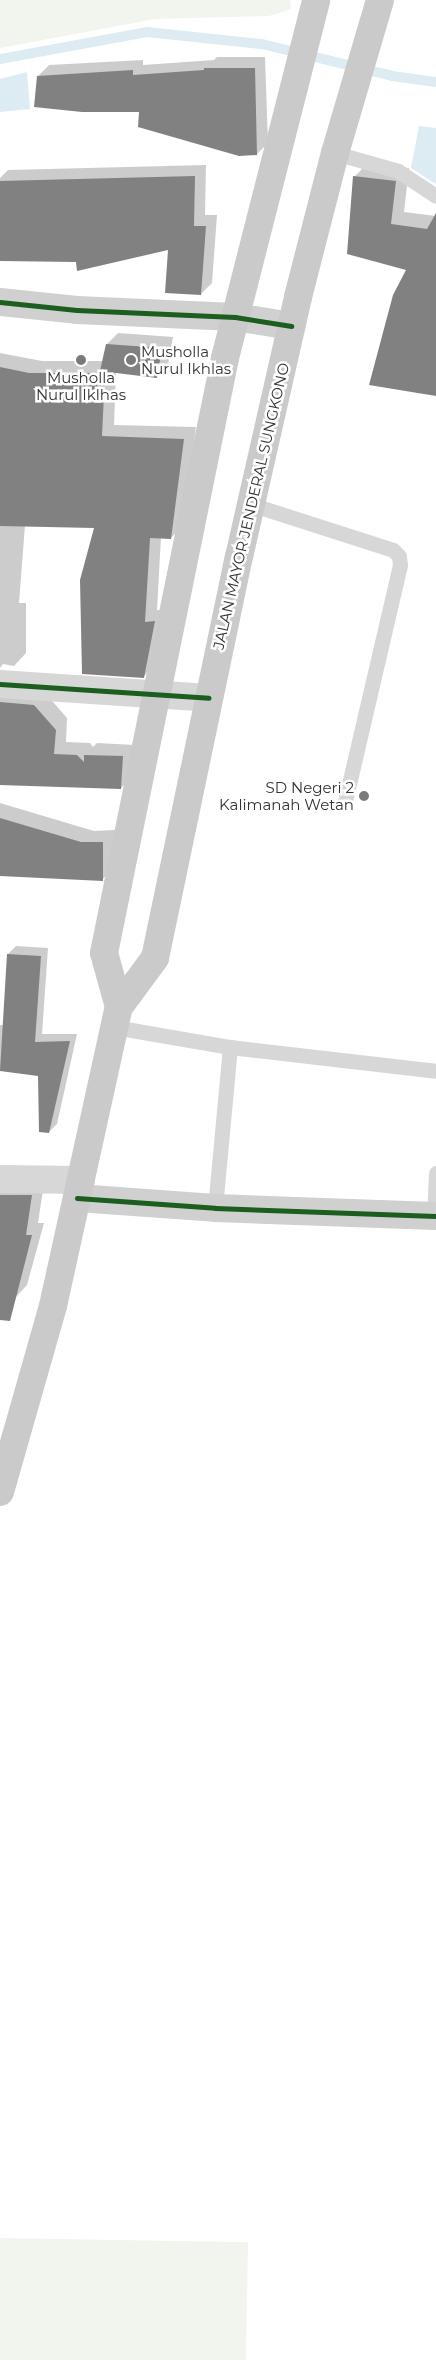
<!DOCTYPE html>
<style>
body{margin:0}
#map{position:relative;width:436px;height:2360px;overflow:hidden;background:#fff;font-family:Montserrat,sans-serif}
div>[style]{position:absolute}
.green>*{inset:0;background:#f1f5ed;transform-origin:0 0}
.water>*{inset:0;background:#ddebf3}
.shadow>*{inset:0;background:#0003}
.stream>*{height:10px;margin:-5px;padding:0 5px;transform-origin:5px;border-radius:5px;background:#ddebf3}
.building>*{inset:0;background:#818181}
.lane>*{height:15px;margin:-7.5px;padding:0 7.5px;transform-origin:7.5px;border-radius:7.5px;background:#d7d7d7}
.street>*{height:28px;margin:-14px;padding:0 14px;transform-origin:14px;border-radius:14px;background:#d7d7d7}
.secondary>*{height:28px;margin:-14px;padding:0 14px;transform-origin:14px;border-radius:14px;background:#d0d0d0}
.primary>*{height:28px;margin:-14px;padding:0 14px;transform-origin:14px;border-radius:14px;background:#cacaca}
.cycleway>*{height:5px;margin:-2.5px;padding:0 2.5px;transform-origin:2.5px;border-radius:2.5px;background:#1b5e20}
.dots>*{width:14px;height:14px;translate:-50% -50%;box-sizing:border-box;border:2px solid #fff;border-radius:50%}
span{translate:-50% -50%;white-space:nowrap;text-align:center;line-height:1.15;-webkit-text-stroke:5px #fff;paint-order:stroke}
.poi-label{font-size:15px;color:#333}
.left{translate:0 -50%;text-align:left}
.right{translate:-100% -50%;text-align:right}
.street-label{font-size:15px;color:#333}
</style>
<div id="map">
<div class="green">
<i style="clip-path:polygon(0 0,290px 0,291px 9px,269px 16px,155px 19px,0 48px)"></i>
<i style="left:0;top:2238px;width:248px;height:122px;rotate:1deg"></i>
</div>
<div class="water">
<i style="clip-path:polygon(27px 72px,30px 109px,0 112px,0 79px)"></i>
<i style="clip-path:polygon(419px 126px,436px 128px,436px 184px,411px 168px)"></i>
</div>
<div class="shadow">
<i style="clip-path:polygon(217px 57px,265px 57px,268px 143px,257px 154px,38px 76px,49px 65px,143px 60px,143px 65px,214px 60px)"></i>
<i style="clip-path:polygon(367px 164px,409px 168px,404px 212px,436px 216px,436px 395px,408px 269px,354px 177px)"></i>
<i style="clip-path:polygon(206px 165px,205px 215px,217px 215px,212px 283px,201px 294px,170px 248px,77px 261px,0 260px,0 178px,8px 170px)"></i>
<i style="clip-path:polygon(118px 333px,173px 337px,168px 365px,157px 376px,116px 372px,114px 425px,196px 427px,183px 525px,171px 538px,161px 537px,157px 610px,167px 610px,156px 664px,143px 677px,96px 527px,25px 525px,19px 603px,26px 603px,26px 653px,14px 666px,3px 664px,0 668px,0 353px,42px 361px,103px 361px,107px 344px)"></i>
<i style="clip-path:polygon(0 678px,46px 694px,67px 718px,66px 742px,90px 743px,93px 747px,97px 743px,135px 745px,133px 776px,121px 788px,0 784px)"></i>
<i style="clip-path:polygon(0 803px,94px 831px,115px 830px,114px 867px,102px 880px,0 875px)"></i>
<i style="clip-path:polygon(16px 946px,48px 948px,42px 1034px,77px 1034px,57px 1124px,49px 1132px,39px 1075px,0 1070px,0 1025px,4px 1025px,8px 954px)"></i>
<i style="clip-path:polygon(0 1177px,44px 1183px,38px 1223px,44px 1223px,27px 1285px,15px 1298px,0 1298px)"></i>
</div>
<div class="stream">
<i style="left:0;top:59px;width:149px;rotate:-10.4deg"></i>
<i style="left:147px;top:32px;width:116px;rotate:6deg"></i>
<i style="left:262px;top:44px;width:134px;rotate:13.8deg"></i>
<i style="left:392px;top:76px;width:44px;rotate:7.8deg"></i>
</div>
<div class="building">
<i style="clip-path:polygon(204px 68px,255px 68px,257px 155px,239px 156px,138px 127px,139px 112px,82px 112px,34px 107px,37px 76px,133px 70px,133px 75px,204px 70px)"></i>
<i style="clip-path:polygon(195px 176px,194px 226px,206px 226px,201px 295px,165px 293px,168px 250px,77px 271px,76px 262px,0 261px,0 181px)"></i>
<i style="clip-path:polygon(353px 176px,396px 181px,391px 224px,427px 229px,436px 213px,436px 396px,369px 385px,393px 295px,406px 270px,347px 254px)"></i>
<i style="clip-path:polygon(106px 344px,162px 348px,157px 378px,100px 371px)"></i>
<i style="clip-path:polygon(0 367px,29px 373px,105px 373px,102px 436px,184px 439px,171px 539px,150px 538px,145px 622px,155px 621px,144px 678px,82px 674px,80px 580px,94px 528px,0 526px)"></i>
<i style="clip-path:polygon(0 702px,34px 705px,56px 730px,54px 754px,77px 755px,84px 762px,84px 755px,123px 756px,121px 789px,0 785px)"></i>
<i style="clip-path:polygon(0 818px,81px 842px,103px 842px,103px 881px,0 876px)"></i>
<i style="clip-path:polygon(7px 954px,41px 956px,35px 1042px,70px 1041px,49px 1133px,39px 1132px,38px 1076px,0 1071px)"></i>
<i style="clip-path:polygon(0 1195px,32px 1195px,26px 1235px,32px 1235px,10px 1321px,0 1320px)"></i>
</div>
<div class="lane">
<i style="left:335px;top:153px;width:66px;rotate:15.9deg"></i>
<i style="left:398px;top:171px;width:45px;rotate:33.3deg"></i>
<i style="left:250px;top:504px;width:150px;rotate:17.8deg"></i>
<i style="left:393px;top:550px;width:8px;rotate:45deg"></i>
<i style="left:399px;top:556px;width:9px;rotate:84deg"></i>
<i style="left:400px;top:565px;width:242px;rotate:103.1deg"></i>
<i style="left:114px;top:1027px;width:118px;rotate:9.8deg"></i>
<i style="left:230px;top:1047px;width:207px;rotate:6.6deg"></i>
<i style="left:215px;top:1208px;width:162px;rotate:-84.7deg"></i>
<i style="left:434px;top:1216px;width:43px;rotate:-87.3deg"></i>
</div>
<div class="street">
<i style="left:0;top:684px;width:209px;rotate:3.8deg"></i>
<i style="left:0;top:1179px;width:81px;rotate:0.7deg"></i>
</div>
<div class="secondary">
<i style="left:0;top:302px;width:77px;rotate:5.9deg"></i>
<i style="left:77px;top:310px;width:158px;rotate:2.5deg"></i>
<i style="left:235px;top:317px;width:57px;rotate:9.1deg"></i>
<i style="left:77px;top:1198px;width:138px;rotate:4.1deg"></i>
<i style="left:215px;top:1208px;width:221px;rotate:2.1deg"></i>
</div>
<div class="primary">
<i style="left:119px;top:1007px;width:56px;rotate:-105.5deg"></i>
<i style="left:104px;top:953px;width:70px;rotate:-78.5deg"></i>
<i style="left:118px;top:884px;width:537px;rotate:-78.5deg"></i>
<i style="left:225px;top:358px;width:369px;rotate:-75.7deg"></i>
<i style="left:0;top:1492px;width:193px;rotate:-74.1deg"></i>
<i style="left:53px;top:1306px;width:306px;rotate:-77.6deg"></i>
<i style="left:119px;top:1007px;width:61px;rotate:-53.7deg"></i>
<i style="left:155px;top:958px;width:410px;rotate:-78.2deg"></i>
<i style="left:239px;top:557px;width:267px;rotate:-77.2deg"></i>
<i style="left:298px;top:297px;width:149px;rotate:-75.6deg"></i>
<i style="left:335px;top:153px;width:159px;rotate:-73.6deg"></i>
</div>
<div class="cycleway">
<i style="left:0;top:302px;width:77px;rotate:5.9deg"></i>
<i style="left:77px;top:310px;width:158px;rotate:2.5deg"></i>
<i style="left:235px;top:317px;width:57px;rotate:9.1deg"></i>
<i style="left:0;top:684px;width:209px;rotate:3.8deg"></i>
<i style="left:77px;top:1198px;width:138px;rotate:4.1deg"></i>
<i style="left:215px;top:1208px;width:221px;rotate:2.1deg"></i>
</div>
<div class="dots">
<i style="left:81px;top:360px;background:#7a7a7a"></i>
<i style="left:131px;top:360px;background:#7a7a7a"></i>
<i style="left:364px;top:796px;background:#7a7a7a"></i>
</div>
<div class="poi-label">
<span class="left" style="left:141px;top:360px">Musholla<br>Nurul Ikhlas</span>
<span style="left:81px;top:386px">Musholla<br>Nurul Iklhas</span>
<span class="right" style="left:354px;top:796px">SD Negeri 2<br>Kalimanah Wetan</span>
</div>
<div class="street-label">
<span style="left:251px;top:506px;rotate:-77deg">JALAN MAYOR JENDERAL SUNGKONO</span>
</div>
</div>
